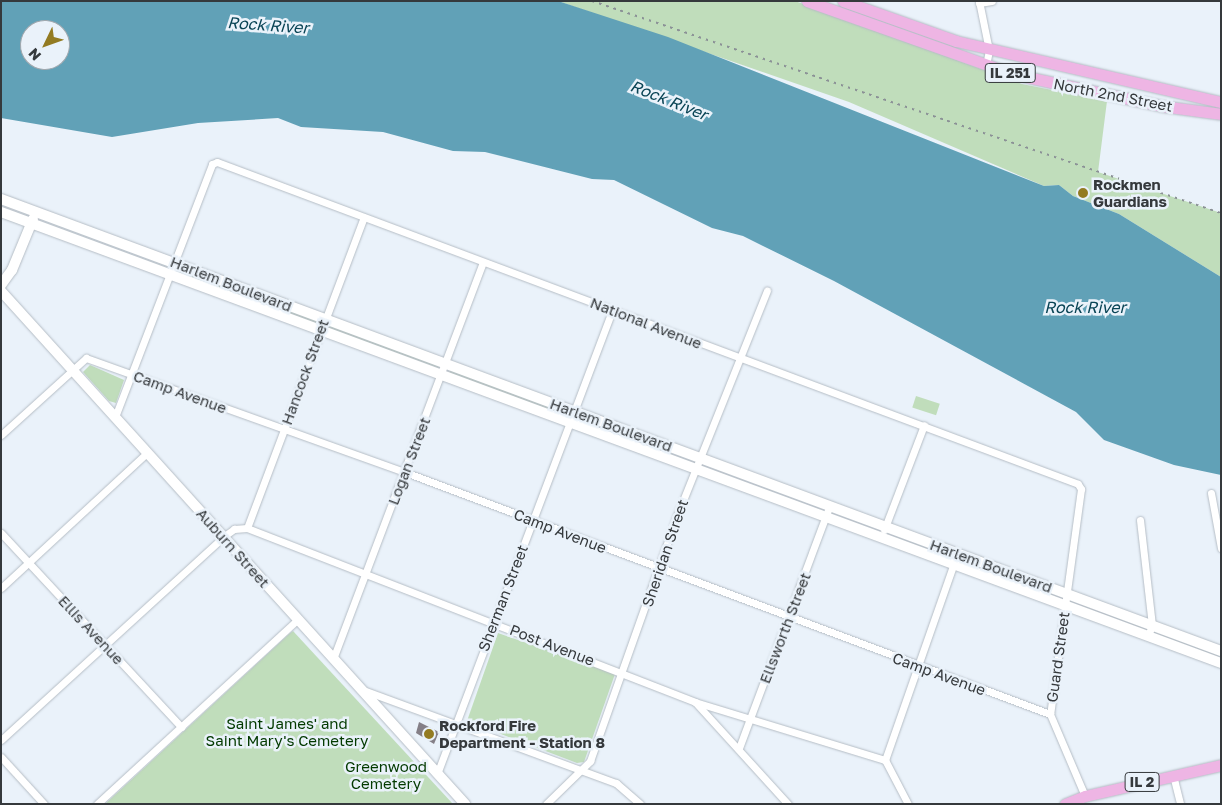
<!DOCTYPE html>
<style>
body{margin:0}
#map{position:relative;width:1222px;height:805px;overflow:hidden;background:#eaf2fa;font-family:"Golos Text",sans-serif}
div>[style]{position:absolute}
.green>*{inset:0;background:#c0ddbb;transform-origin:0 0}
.water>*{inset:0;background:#61a1b7}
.building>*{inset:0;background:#847f87}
.roads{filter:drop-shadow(0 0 1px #b5bdc5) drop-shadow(0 0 1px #b5bdc5)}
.street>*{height:7px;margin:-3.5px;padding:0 3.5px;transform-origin:3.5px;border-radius:3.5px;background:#fff}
.secondary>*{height:10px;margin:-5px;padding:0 5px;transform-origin:5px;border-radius:5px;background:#fff}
.primary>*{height:11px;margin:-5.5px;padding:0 5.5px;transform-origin:5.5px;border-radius:5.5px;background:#eeb5e4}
.rail>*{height:2px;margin-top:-1px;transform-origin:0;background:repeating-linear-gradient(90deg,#8b9196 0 2.5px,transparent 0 7.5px)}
.dots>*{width:14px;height:14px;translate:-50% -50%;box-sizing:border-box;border:2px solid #eaf2fa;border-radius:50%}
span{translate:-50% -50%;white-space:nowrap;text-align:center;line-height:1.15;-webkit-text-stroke:5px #eaf2fa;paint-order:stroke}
.shield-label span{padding:1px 4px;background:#eaf2fa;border:1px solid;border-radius:4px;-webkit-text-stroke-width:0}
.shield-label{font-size:14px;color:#35393c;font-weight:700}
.street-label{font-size:15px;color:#35393c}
.poi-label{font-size:15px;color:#35393c;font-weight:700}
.left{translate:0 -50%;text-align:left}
.park-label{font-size:15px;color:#033a00}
.water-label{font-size:16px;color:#094455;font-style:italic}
.frame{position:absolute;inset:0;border:2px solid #35393c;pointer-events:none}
.north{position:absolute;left:20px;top:20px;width:50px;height:50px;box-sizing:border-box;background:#eaf2fa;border:1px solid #a2a8ae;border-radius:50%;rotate:228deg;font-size:14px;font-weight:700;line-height:20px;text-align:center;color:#35393c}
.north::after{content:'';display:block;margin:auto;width:18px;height:22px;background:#937b22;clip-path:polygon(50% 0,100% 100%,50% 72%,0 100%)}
</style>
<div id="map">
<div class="green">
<i style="clip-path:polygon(558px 1px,795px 1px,1022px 84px,1107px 101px,1098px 172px,1221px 213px,1221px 277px,1119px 214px,1073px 196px,1059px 185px,1044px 186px,849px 102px)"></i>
<i style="clip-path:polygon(180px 270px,318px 321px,318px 324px,177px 273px)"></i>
<i style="clip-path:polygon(329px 325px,438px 366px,439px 368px,327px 328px)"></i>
<i style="clip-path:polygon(90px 365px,124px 380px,116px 403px,109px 401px,83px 372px)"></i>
<i style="clip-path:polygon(450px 370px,565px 413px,567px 416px,449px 374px)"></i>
<i style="left:916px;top:396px;width:25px;height:12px;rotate:18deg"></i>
<i style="clip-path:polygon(293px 631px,453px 804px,105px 804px,289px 634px)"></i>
<i style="clip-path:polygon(498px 633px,615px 674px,584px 762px,577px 763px,467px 721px)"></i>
</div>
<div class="water">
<i style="clip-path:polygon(evenodd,1px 1px,558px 1px,668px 37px,1044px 186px,1059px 185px,1073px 196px,1119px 214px,1221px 277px,1221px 475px,1174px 465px,1104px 440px,1076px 412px,834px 281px,743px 236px,712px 228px,614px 180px,592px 179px,485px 152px,453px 151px,383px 132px,301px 127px,278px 118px,198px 123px,112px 137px,1px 118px,1px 1px,30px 30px,60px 30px,60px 60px,30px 60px,30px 30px)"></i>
</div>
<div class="building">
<i style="clip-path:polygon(419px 722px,439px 732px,434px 744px,416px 733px)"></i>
</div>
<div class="roads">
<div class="street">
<i style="left:979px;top:1px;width:50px;rotate:78.5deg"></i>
<i style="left:989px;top:50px;width:15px;rotate:101deg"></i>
<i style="left:979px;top:3px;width:13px;rotate:-9deg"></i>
<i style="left:115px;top:417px;width:271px;rotate:-69deg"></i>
<i style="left:212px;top:164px;width:5px;rotate:-22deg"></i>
<i style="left:217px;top:162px;width:919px;rotate:20.5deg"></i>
<i style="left:1078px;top:484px;width:6px;rotate:59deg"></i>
<i style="left:1081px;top:489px;width:227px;rotate:97.8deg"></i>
<i style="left:1050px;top:714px;width:89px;rotate:66.9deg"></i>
<i style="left:1px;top:435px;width:115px;rotate:-42.2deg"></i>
<i style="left:86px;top:358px;width:339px;rotate:19.7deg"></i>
<i style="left:405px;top:472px;width:689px;rotate:20.57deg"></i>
<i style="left:1211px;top:493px;width:56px;rotate:79.7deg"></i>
<i style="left:1140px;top:520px;width:107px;rotate:83.5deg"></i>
<i style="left:1152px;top:626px;width:10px;rotate:114deg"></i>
<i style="left:247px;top:528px;width:332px;rotate:-69.4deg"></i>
<i style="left:884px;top:530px;width:112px;rotate:-69.1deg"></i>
<i style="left:1px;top:533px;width:265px;rotate:47.1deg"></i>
<i style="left:1px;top:588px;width:199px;rotate:-42.8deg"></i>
<i style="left:333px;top:659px;width:423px;rotate:-69.3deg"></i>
<i style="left:363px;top:690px;width:270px;rotate:20.2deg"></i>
<i style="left:616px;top:783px;width:32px;rotate:41deg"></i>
<i style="left:696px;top:703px;width:137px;rotate:47.7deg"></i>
<i style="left:1px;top:740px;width:301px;rotate:-42.4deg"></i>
<i style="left:223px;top:537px;width:14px;rotate:-36deg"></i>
<i style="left:234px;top:529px;width:13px;rotate:-4deg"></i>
<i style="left:247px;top:528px;width:481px;rotate:21.2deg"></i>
<i style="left:695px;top:702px;width:199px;rotate:17deg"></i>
<i style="left:739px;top:748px;width:257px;rotate:-69.5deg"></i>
<i style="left:1px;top:757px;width:64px;rotate:47.5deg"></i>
<i style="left:437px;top:774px;width:496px;rotate:-69.3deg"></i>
<i style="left:1173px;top:775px;width:30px;rotate:76deg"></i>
<i style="left:97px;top:804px;width:272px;rotate:-42.6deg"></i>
<i style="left:546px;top:804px;width:62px;rotate:-44.3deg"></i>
<i style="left:590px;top:761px;width:258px;rotate:-70.5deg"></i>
<i style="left:676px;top:518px;width:245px;rotate:-68.2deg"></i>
<i style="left:908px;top:804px;width:50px;rotate:-117.6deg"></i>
<i style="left:885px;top:760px;width:218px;rotate:-70.7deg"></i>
</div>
<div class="secondary">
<i style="left:1px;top:199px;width:1301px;rotate:20.33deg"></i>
<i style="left:1px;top:212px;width:1301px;rotate:20.29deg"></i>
<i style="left:1px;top:285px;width:19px;rotate:-54deg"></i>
<i style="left:12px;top:270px;width:55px;rotate:-67.6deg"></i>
<i style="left:1px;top:291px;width:692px;rotate:47.87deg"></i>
</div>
<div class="primary">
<i style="left:807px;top:1px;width:219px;rotate:19.5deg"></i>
<i style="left:1013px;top:74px;width:152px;rotate:12.1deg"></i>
<i style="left:1162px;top:106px;width:60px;rotate:7.7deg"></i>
<i style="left:843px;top:1px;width:120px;rotate:19.5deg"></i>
<i style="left:956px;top:41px;width:272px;rotate:13deg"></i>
<i style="left:1065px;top:804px;width:22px;rotate:-22deg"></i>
<i style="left:1085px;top:796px;width:139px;rotate:-12.8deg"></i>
</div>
</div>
<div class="rail">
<i style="left:592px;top:1px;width:664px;rotate:18.63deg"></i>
</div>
<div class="dots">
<i style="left:1083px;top:193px;background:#937b22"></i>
<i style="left:429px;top:734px;background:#937b22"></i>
</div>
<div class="shield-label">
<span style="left:1010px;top:73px">IL 251</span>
<span style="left:1142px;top:782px">IL 2</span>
</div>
<div class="street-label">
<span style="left:1113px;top:95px;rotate:11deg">North 2nd Street</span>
<span style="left:231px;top:284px;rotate:21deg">Harlem Boulevard</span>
<span style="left:646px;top:323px;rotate:21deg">National Avenue</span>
<span style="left:305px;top:372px;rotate:-70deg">Hancock Street</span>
<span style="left:180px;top:392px;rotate:20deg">Camp Avenue</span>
<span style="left:611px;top:425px;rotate:20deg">Harlem Boulevard</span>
<span style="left:409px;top:461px;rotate:-69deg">Logan Street</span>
<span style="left:560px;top:531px;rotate:21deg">Camp Avenue</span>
<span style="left:233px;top:548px;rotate:48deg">Auburn Street</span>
<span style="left:665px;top:553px;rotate:-71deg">Sheridan Street</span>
<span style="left:991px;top:566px;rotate:20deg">Harlem Boulevard</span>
<span style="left:503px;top:598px;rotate:-69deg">Sherman Street</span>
<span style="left:785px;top:628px;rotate:-69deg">Ellsworth Street</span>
<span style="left:91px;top:630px;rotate:47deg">Ellis Avenue</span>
<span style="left:552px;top:645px;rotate:21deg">Post Avenue</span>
<span style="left:1058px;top:657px;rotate:-82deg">Guard Street</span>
<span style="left:939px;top:674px;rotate:20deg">Camp Avenue</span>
</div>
<div class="poi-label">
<span class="left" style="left:1093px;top:193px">Rockmen<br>Guardians</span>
<span class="left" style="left:439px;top:734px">Rockford Fire<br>Department - Station 8</span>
</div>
<div class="park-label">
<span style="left:287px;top:732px">Saint James' and<br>Saint Mary's Cemetery</span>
<span style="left:386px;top:775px">Greenwood<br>Cemetery</span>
</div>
<div class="water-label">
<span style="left:268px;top:25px;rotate:4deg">Rock River</span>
<span style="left:669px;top:100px;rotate:22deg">Rock River</span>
<span style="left:1085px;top:307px">Rock River</span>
</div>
<div class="frame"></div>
<div class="north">N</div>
</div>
